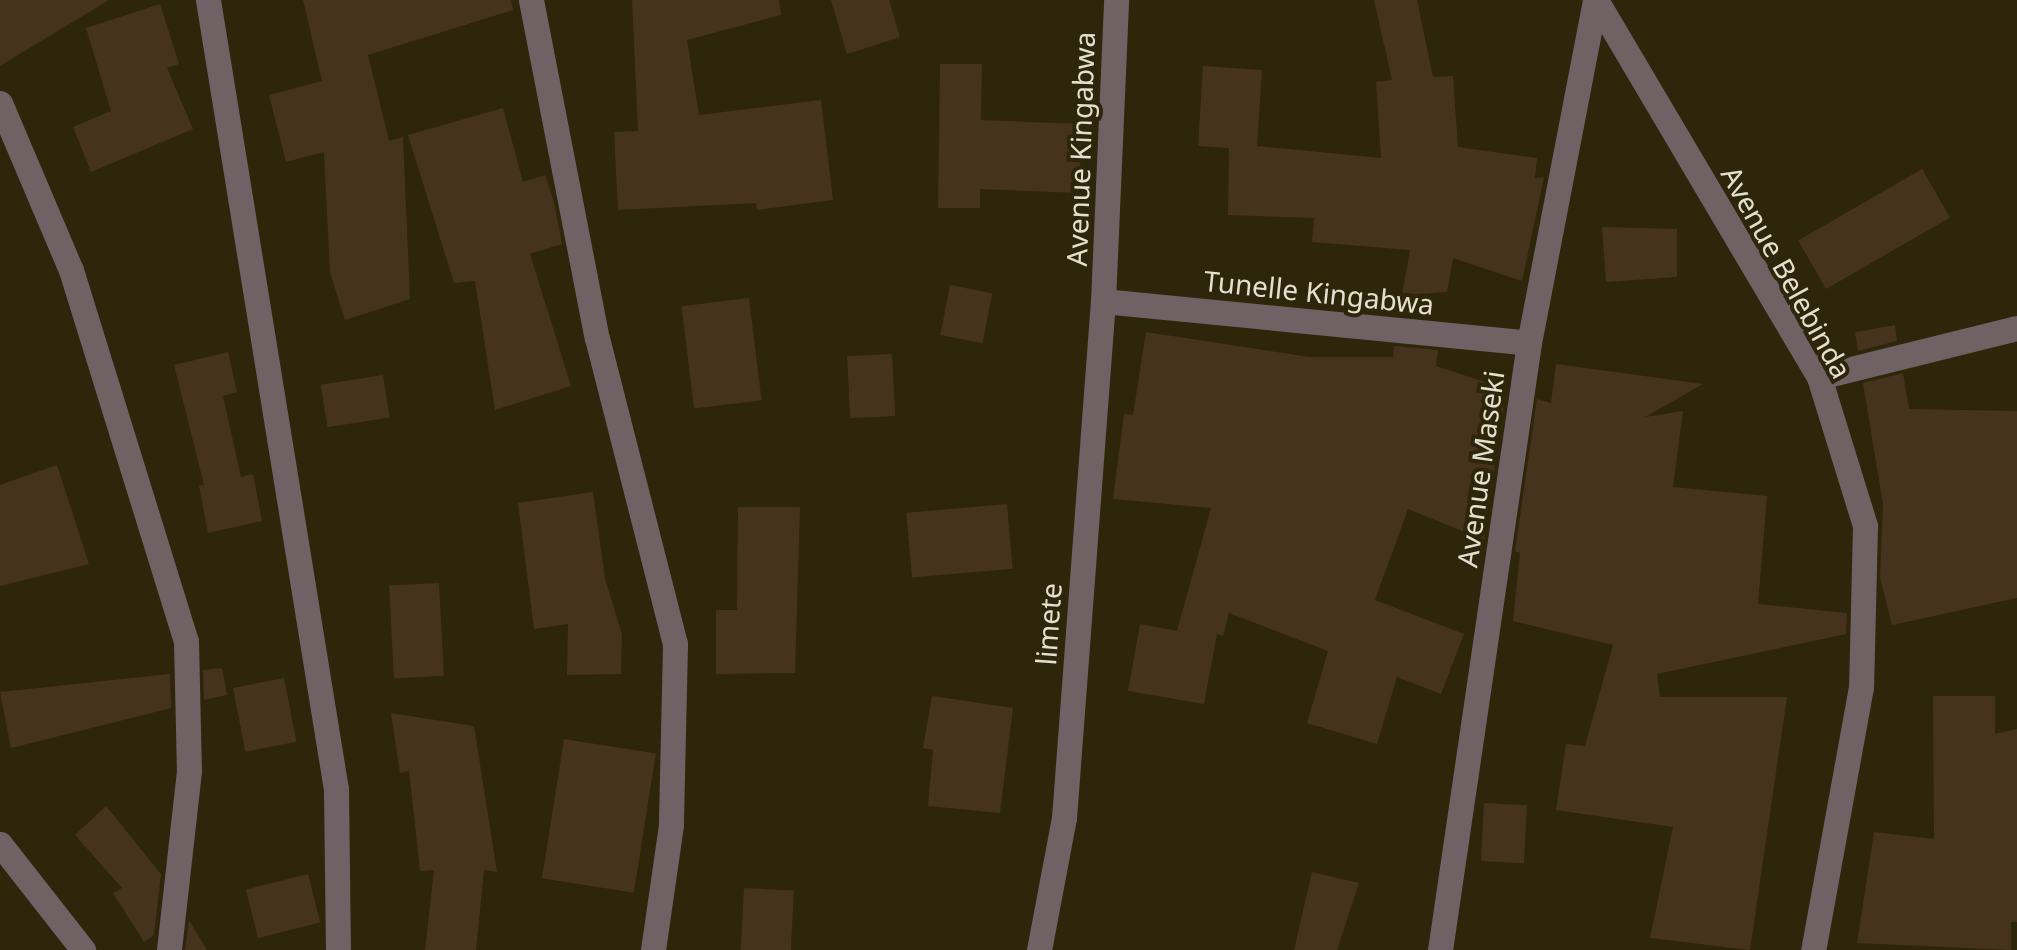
<!DOCTYPE html>
<style>
body{margin:0}
#map{position:relative;width:2017px;height:950px;overflow:hidden;background:#2d260a;font-family:"Noto Sans",sans-serif}
div>[style]{position:absolute}
.building>*{inset:0;background:#46331d;transform-origin:0 0}
.minor>*{height:25px;margin:-12.5px;padding:0 12.5px;transform-origin:12.5px;border-radius:12.5px;background:#706165}
span{translate:-50% -50%;white-space:nowrap;text-align:center;line-height:1.15;-webkit-text-stroke:8px #2d260a;paint-order:stroke}
.street-label{font-size:28px;color:#e4e0cf}
</style>
<div id="map">
<div class="building">
<i style="clip-path:polygon(0 0,109px 0,0 66px)"></i>
<i style="clip-path:polygon(303px 0,511px 0,513px 10px,368px 55px,389px 141px,403px 137px,410px 299px,345px 320px,330px 272px,324px 152px,286px 162px,269px 95px,322px 81px)"></i>
<i style="clip-path:polygon(632px 0,779px 0,781px 15px,687px 40px,699px 115px,821px 100px,833px 200px,757px 210px,756px 203px,618px 210px,614px 132px,638px 131px)"></i>
<i style="clip-path:polygon(831px 0,889px 0,900px 37px,847px 54px)"></i>
<i style="clip-path:polygon(1374px 0,1417px 0,1433px 77px,1453px 76px,1458px 147px,1537px 158px,1535px 178px,1544px 177px,1522px 281px,1453px 258px,1447px 292px,1402px 295px,1410px 250px,1312px 242px,1314px 218px,1228px 215px,1229px 148px,1198px 146px,1203px 66px,1262px 70px,1257px 146px,1381px 158px,1376px 82px,1392px 80px)"></i>
<i style="clip-path:polygon(160px 4px,179px 64px,167px 68px,193px 129px,91px 172px,73px 127px,111px 111px,86px 28px)"></i>
<i style="clip-path:polygon(940px 64px,982px 64px,981px 120px,1082px 124px,1079px 193px,980px 189px,980px 208px,938px 208px)"></i>
<i style="clip-path:polygon(503px 108px,523px 182px,545px 175px,554px 202px,562px 244px,530px 254px,571px 386px,495px 410px,475px 281px,454px 283px,408px 135px)"></i>
<i style="left:1922px;top:169px;width:56px;height:143px;rotate:60deg"></i>
<i style="clip-path:polygon(1602px 227px,1677px 229px,1677px 277px,1606px 282px)"></i>
<i style="left:950px;top:285px;width:43px;height:51px;rotate:11deg"></i>
<i style="left:749px;top:298px;width:103px;height:68px;rotate:83deg"></i>
<i style="clip-path:polygon(1895px 325px,1897px 341px,1858px 351px,1855px 332px)"></i>
<i style="clip-path:polygon(1146px 332px,1309px 357px,1393px 357px,1394px 346px,1438px 350px,1436px 366px,1506px 389px,1484px 540px,1408px 509px,1375px 600px,1464px 634px,1441px 694px,1397px 677px,1377px 744px,1307px 723px,1328px 651px,1229px 613px,1223px 636px,1217px 634px,1204px 704px,1128px 691px,1140px 624px,1177px 631px,1211px 508px,1113px 499px,1124px 414px,1133px 415px)"></i>
<i style="clip-path:polygon(228px 352px,237px 392px,223px 396px,241px 477px,253px 474px,262px 521px,208px 533px,199px 486px,204px 485px,174px 365px)"></i>
<i style="left:892px;top:354px;width:62px;height:45px;rotate:87deg"></i>
<i style="clip-path:polygon(1556px 364px,1703px 384px,1645px 417px,1683px 411px,1673px 487px,1767px 496px,1758px 604px,1847px 613px,1846px 634px,1657px 674px,1660px 697px,1787px 697px,1750px 950px,1650px 938px,1673px 827px,1556px 810px,1566px 744px,1585px 746px,1613px 645px,1513px 621px,1520px 553px,1515px 551px,1537px 399px,1551px 403px)"></i>
<i style="clip-path:polygon(1903px 373px,1909px 409px,2017px 411px,2017px 598px,1892px 625px,1880px 578px,1883px 504px,1863px 383px)"></i>
<i style="left:383px;top:375px;width:43px;height:63px;rotate:81deg"></i>
<i style="clip-path:polygon(57px 465px,89px 564px,0 586px,0 485px)"></i>
<i style="clip-path:polygon(593px 492px,605px 579px,622px 634px,621px 674px,567px 675px,568px 624px,534px 629px,518px 503px)"></i>
<i style="left:1007px;top:504px;width:65px;height:101px;rotate:85deg"></i>
<i style="clip-path:polygon(738px 507px,800px 507px,795px 673px,716px 674px,716px 610px,737px 610px)"></i>
<i style="left:439px;top:583px;width:93px;height:50px;rotate:87deg"></i>
<i style="clip-path:polygon(222px 668px,227px 695px,204px 700px,203px 670px)"></i>
<i style="clip-path:polygon(170px 674px,171px 708px,11px 748px,0 692px)"></i>
<i style="left:284px;top:678px;width:65px;height:52px;rotate:79deg"></i>
<i style="clip-path:polygon(932px 696px,1013px 708px,1000px 813px,928px 806px,933px 750px,923px 748px)"></i>
<i style="clip-path:polygon(1933px 696px,1995px 696px,1995px 734px,2017px 729px,2017px 922px,2011px 922px,2011px 950px,1857px 943px,1874px 832px,1934px 839px)"></i>
<i style="clip-path:polygon(391px 713px,474px 726px,497px 872px,484px 870px,476px 950px,425px 950px,434px 870px,420px 871px,409px 771px,400px 773px)"></i>
<i style="left:564px;top:739px;width:93px;height:141px;rotate:9deg"></i>
<i style="left:1484px;top:803px;width:43px;height:58px;rotate:3deg"></i>
<i style="clip-path:polygon(106px 806px,161px 874px,154px 935px,144px 942px,113px 893px,122px 888px,75px 835px)"></i>
<i style="clip-path:polygon(1312px 872px,1359px 883px,1337px 950px,1294px 950px)"></i>
<i style="left:308px;top:874px;width:50px;height:64px;rotate:76deg"></i>
<i style="left:744px;top:888px;width:50px;height:62px;rotate:3deg"></i>
<i style="clip-path:polygon(189px 920px,207px 950px,185px 950px)"></i>
</div>
<div class="minor">
<i style="left:208px;top:0;width:799px;rotate:80.79deg"></i>
<i style="left:336px;top:789px;width:161px;rotate:89.3deg"></i>
<i style="left:531px;top:0;width:344px;rotate:79deg"></i>
<i style="left:597px;top:338px;width:316px;rotate:75.7deg"></i>
<i style="left:675px;top:644px;width:181px;rotate:91.3deg"></i>
<i style="left:671px;top:825px;width:126px;rotate:98.2deg"></i>
<i style="left:1596px;top:0;width:438px;rotate:59.4deg"></i>
<i style="left:1819px;top:377px;width:156px;rotate:72.8deg"></i>
<i style="left:1865px;top:526px;width:161px;rotate:91.4deg"></i>
<i style="left:1861px;top:687px;width:267px;rotate:100.3deg"></i>
<i style="left:0;top:103px;width:181px;rotate:67deg"></i>
<i style="left:71px;top:270px;width:388px;rotate:72.8deg"></i>
<i style="left:186px;top:641px;width:130px;rotate:88.7deg"></i>
<i style="left:189px;top:771px;width:180px;rotate:96.4deg"></i>
<i style="left:1103px;top:301px;width:428px;rotate:5.6deg"></i>
<i style="left:1819px;top:377px;width:204px;rotate:-13.9deg"></i>
<i style="left:0;top:844px;width:135px;rotate:51.9deg"></i>
<i style="left:1039px;top:950px;width:134px;rotate:-79.3deg"></i>
<i style="left:1064px;top:818px;width:518px;rotate:-85.69deg"></i>
<i style="left:1103px;top:301px;width:301px;rotate:-87.5deg"></i>
<i style="left:1440px;top:950px;width:613px;rotate:-81.66deg"></i>
<i style="left:1529px;top:343px;width:349px;rotate:-79.1deg"></i>
</div>
<div class="street-label">
<span style="left:1080px;top:149px;rotate:-88deg">Avenue Kingabwa</span>
<span style="left:1787px;top:272px;rotate:61deg">Avenue Belebinda</span>
<span style="left:1319px;top:292px;rotate:6deg">Tunelle Kingabwa</span>
<span style="left:1480px;top:469px;rotate:-82deg">Avenue Maseki</span>
<span style="left:1048px;top:624px;rotate:-86deg">limete</span>
</div>
</div>
